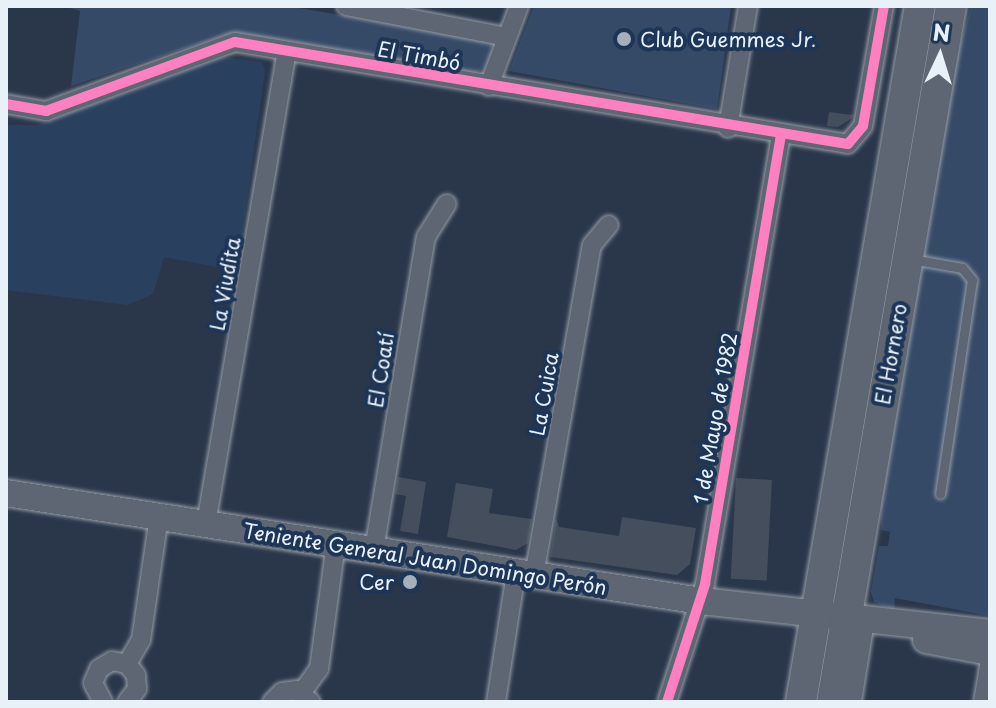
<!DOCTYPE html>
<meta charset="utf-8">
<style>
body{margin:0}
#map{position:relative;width:996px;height:708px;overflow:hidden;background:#2a374a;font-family:"Playpen Sans",sans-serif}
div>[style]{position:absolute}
.built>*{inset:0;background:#2a405f}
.green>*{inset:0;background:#354a67}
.building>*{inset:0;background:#444e5c;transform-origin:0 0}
.roads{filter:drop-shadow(0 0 2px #959da7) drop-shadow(0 0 2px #959da7)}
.lane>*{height:9px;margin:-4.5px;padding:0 4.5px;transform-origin:4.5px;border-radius:4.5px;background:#5d6672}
.street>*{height:18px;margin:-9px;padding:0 9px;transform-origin:9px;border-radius:9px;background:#5d6672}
.secondary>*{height:26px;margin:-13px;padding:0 13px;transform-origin:13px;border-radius:13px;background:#5d6672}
.primary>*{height:30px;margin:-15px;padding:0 15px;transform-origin:15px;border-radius:15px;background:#5d6672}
.cycleway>*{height:10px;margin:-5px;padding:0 5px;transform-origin:5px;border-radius:5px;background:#ff80c0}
.dots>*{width:22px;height:22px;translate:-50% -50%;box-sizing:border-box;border:4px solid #1d3557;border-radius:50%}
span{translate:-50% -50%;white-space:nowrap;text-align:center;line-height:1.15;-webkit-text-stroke:8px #1d3557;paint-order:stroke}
.poi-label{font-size:20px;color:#e8f1f8}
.left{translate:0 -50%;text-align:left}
.right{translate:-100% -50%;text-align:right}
.street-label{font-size:20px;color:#e8f1f8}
.frame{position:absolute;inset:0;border:8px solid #e8f1f8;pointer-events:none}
.north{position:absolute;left:900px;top:16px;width:80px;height:80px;-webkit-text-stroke:6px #1d3557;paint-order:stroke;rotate:4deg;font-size:22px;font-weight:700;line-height:32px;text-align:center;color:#e8f1f8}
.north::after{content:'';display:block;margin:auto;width:28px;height:36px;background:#e8f1f8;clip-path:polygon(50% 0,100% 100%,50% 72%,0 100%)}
</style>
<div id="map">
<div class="built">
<i style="clip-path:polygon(224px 57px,261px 62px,265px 70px,237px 271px,164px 257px,153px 294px,128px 305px,6px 290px,6px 125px,37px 125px)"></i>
</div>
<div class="green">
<i style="clip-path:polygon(287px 6px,482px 39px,492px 43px,492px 53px,485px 69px,469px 75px,224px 35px,71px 86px,80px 11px,63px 6px)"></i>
<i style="clip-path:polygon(534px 6px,731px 6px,717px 109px,509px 71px)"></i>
<i style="clip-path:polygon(971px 6px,990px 6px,990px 616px,895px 598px,894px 610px,874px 602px,871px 592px,879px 546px,888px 546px,890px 532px,881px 530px,881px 478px,955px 62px)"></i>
</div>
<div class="building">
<i style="clip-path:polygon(829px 112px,853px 115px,852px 118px,838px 127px,827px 126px)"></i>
<i style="clip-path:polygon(398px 477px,426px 482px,418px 534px,400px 531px,406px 496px,395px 494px)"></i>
<i style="left:736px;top:478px;width:36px;height:101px;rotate:3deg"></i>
<i style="clip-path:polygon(456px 483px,493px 489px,489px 513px,532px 519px,528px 543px,516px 550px,447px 537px)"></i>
<i style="clip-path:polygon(622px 517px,696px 528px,690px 564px,677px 575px,550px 557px,556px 518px,559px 527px,619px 536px)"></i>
</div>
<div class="roads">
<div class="lane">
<i style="left:911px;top:259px;width:52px;rotate:10deg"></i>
<i style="left:962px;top:268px;width:16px;rotate:50deg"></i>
<i style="left:972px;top:280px;width:216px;rotate:98.5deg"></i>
</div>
<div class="street">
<i style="left:346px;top:6px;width:164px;rotate:10.9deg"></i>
<i style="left:489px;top:86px;width:85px;rotate:-69.4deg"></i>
<i style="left:6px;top:104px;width:41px;rotate:9.9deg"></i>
<i style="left:46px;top:111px;width:201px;rotate:-20.1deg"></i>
<i style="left:235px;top:42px;width:621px;rotate:9.45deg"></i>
<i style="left:848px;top:144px;width:23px;rotate:-50deg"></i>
<i style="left:863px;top:126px;width:122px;rotate:-80.1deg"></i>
<i style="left:728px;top:128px;width:124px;rotate:-80.7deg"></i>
<i style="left:206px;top:524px;width:480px;rotate:-80.3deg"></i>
<i style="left:374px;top:550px;width:317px;rotate:-80.6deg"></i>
<i style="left:426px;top:237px;width:39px;rotate:-58deg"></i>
<i style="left:534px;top:576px;width:336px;rotate:-80.1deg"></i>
<i style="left:592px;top:245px;width:26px;rotate:-50deg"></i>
<i style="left:127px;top:664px;width:28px;rotate:-60deg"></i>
<i style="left:141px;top:640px;width:124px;rotate:-81.7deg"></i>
<i style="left:302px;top:692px;width:29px;rotate:-54deg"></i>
<i style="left:319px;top:669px;width:126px;rotate:-82.3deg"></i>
<i style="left:103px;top:702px;width:21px;rotate:-118deg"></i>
<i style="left:93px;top:683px;width:15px;rotate:-67deg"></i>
<i style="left:99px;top:669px;width:15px;rotate:-32deg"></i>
<i style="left:112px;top:661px;width:15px;rotate:11deg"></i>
<i style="left:127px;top:664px;width:14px;rotate:51deg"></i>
<i style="left:136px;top:675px;width:14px;rotate:86deg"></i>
<i style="left:137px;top:689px;width:16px;rotate:128deg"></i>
<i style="left:272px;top:702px;width:14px;rotate:-45deg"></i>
<i style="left:282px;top:692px;width:14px;rotate:-8deg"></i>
<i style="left:296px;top:690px;width:19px;rotate:39deg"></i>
<i style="left:496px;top:702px;width:131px;rotate:-81.2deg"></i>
<i style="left:667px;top:702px;width:124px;rotate:-72.1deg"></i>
<i style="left:705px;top:584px;width:454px;rotate:-80.4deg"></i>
<i style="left:852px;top:702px;width:82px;rotate:-80.9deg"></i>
<i style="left:983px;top:702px;width:43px;rotate:-80.5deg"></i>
</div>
<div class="secondary">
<i style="left:6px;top:493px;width:703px;rotate:8.83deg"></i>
<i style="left:701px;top:601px;width:291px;rotate:6.3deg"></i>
<i style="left:926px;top:640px;width:65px;rotate:10.6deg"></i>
</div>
<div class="primary">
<i style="left:801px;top:702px;width:706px;rotate:-80.3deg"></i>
<i style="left:832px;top:702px;width:706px;rotate:-80.3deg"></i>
</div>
</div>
<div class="cycleway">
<i style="left:6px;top:104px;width:41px;rotate:9.9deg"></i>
<i style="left:46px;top:111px;width:201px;rotate:-20.1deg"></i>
<i style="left:235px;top:42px;width:621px;rotate:9.45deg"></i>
<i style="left:848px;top:144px;width:23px;rotate:-50deg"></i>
<i style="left:863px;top:126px;width:122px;rotate:-80.1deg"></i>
<i style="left:667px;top:702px;width:124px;rotate:-72.1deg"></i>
<i style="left:705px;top:584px;width:454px;rotate:-80.4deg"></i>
</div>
<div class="dots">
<i style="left:624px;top:39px;background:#a6b0bb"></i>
<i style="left:410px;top:582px;background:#a6b0bb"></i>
</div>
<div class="poi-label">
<span class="left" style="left:640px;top:39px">Club Guemmes Jr.</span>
<span class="right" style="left:394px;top:582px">Cer</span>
</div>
<div class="street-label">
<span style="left:419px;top:56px;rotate:10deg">El Timbó</span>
<span style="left:225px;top:284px;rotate:-80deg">La Viudita</span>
<span style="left:891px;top:354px;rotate:-80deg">El Hornero</span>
<span style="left:381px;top:370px;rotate:-81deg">El Coatí</span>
<span style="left:544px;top:394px;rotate:-80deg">La Cuica</span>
<span style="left:715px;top:418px;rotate:-80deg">1 de Mayo de 1982</span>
<span style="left:425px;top:559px;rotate:9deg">Teniente General Juan Domingo Perón</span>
</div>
<div class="frame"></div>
<div class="north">N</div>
</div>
